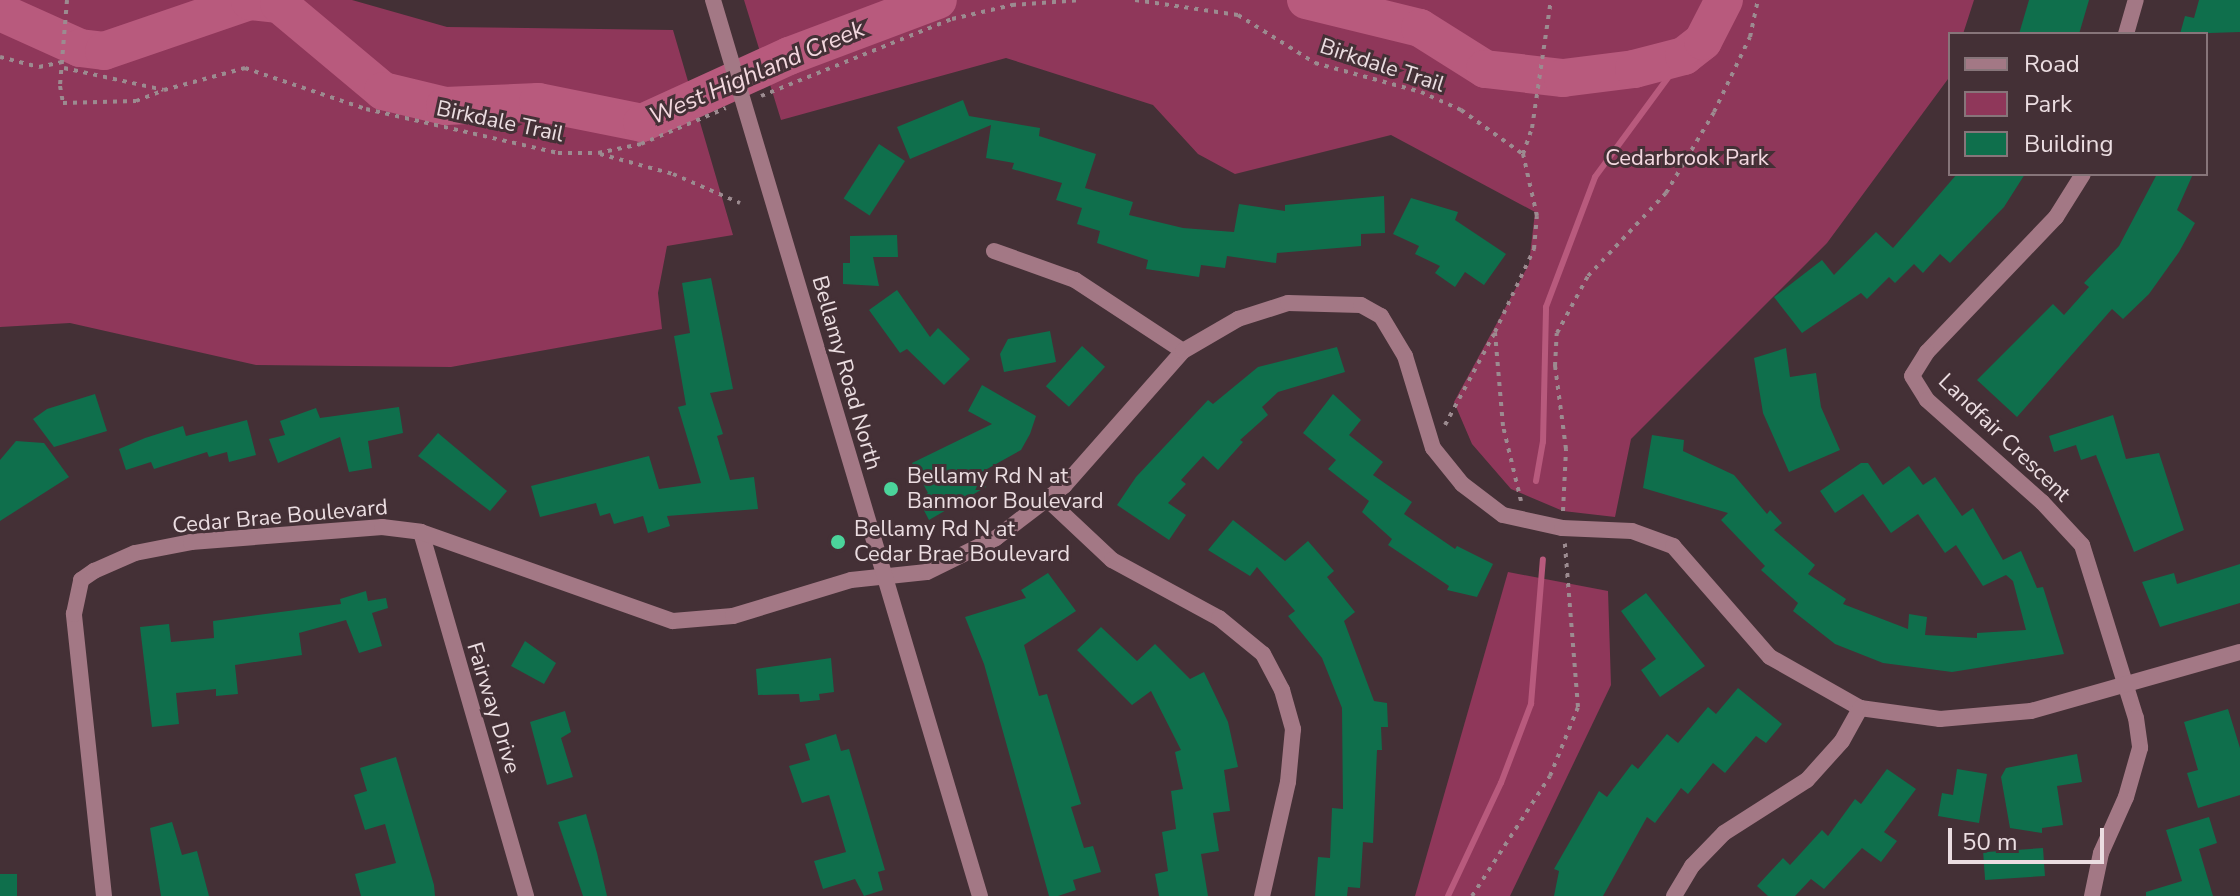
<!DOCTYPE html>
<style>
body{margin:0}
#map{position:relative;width:2240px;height:896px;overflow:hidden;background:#443036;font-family:"Nunito Sans",sans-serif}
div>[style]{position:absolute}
.green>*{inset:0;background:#8f375a}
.stream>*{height:6px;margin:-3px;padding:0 3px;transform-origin:3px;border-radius:3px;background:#b85a7d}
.river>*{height:38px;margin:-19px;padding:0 19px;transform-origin:19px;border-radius:19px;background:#b85a7d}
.building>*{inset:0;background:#0f6f4c;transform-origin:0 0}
.path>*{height:4px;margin-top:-2px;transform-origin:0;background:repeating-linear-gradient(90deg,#9c8b90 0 4px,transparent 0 10px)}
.minor>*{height:16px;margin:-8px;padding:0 8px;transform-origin:8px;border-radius:8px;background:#a37885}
.tertiary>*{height:16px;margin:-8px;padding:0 8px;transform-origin:8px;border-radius:8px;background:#a37885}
.dots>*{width:22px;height:22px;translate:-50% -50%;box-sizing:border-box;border:4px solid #443036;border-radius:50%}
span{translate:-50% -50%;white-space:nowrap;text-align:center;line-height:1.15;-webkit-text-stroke:6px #443036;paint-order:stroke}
.street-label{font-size:22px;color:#ebdde1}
.park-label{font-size:22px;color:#f4d9e1}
.poi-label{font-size:22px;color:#ebdde1}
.left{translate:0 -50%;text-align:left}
.water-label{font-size:24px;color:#f3d8df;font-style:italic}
.legend{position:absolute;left:1948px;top:32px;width:260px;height:144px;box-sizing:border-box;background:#443036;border:2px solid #87757a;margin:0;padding:10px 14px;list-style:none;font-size:24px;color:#ebdde1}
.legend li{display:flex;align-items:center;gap:16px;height:40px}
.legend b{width:40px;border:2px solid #87757a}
.scale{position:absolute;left:1948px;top:828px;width:156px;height:36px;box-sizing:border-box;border:4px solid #ebdde1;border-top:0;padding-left:10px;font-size:24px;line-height:28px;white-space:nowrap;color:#ebdde1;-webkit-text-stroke:6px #443036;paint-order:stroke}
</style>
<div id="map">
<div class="green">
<i style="clip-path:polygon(0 0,352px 0,447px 27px,673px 30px,733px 235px,667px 246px,658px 293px,662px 329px,451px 367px,256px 365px,70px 323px,0 327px)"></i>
<i style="clip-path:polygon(744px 0,1974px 0,1963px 34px,1950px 34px,1948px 79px,1827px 243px,1631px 439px,1615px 517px,1563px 511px,1511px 489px,1472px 444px,1454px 402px,1529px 264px,1535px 212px,1391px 135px,1235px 174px,1198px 154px,1153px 105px,1006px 58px,781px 120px)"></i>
<i style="clip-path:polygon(1508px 572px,1608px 591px,1611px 685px,1510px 896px,1415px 896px)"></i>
</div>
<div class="stream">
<i style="left:1536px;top:481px;width:40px;rotate:-80deg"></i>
<i style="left:1543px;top:442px;width:135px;rotate:-88.7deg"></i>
<i style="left:1546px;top:307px;width:139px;rotate:-69.3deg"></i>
<i style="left:1595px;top:177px;width:150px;rotate:-53.7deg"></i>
<i style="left:1448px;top:896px;width:125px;rotate:-64.9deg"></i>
<i style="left:1501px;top:783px;width:85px;rotate:-69.2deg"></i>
<i style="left:1531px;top:704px;width:145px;rotate:-85.3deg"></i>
</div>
<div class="river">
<i style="left:1306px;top:0;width:117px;rotate:13.8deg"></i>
<i style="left:1420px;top:28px;width:77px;rotate:32.2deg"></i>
<i style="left:1485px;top:69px;width:79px;rotate:6.6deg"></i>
<i style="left:1563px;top:78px;width:72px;rotate:-7.2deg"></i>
<i style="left:1634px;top:69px;width:52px;rotate:-14.6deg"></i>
<i style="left:1684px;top:56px;width:24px;rotate:-38deg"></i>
<i style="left:1703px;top:41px;width:46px;rotate:-62.9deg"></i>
<i style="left:0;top:12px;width:88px;rotate:24.2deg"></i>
<i style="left:80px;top:48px;width:24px;rotate:7deg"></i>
<i style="left:104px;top:51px;width:154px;rotate:-18.9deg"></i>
<i style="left:250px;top:1px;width:29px;rotate:6deg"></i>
<i style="left:279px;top:4px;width:136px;rotate:39.9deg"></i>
<i style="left:383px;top:91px;width:64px;rotate:13.6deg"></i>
<i style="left:445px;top:106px;width:93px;rotate:-2.5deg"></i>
<i style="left:538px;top:102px;width:106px;rotate:11.4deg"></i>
<i style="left:642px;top:123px;width:162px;rotate:-24.5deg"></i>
<i style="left:789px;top:56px;width:159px;rotate:-20.6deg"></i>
</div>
<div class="building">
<i style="clip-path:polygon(2029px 0,2089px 0,2079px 34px,2019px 34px)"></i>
<i style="clip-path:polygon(2199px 0,2240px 0,2240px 32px,2180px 34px,2185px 16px,2194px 18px)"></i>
<i style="clip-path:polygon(963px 100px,969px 116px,1040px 128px,1039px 136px,1096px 154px,1085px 188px,1133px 202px,1129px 215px,1183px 228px,1234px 232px,1239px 204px,1285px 211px,1285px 205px,1384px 196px,1385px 233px,1361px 234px,1361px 246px,1277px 253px,1276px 263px,1227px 256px,1225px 268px,1201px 265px,1199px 277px,1146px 269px,1148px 260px,1097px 243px,1100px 231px,1077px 224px,1082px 208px,1056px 200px,1062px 183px,1012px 169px,1014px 163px,986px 158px,991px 125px,910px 159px,897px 127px)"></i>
<i style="left:879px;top:144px;width:31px;height:65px;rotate:33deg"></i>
<i style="clip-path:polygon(1957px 174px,2025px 174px,2004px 207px,1950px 263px,1940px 254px,1923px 273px,1914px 264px,1895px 283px,1889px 277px,1867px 299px,1861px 293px,1802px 333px,1774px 297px,1822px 260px,1834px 275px,1876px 232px,1893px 248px)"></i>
<i style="clip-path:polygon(2157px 174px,2193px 174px,2177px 210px,2195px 223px,2179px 252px,2149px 294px,2123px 319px,2112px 309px,2017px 417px,1977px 380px,2053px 304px,2064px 315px,2089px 287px,2084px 283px,2119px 246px)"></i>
<i style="clip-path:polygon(1411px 198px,1458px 212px,1455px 220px,1506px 254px,1484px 285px,1465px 272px,1455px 287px,1435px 273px,1440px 266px,1415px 254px,1419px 246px,1393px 234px)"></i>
<i style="clip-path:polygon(897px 235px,898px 257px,873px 257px,879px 286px,843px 284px,843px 263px,850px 263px,850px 236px)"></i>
<i style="clip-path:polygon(711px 278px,733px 389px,710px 393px,723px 434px,717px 436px,730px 480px,754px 477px,758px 509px,667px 516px,670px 526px,648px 533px,643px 516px,614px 524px,610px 513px,600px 516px,596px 503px,540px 517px,531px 486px,649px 456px,659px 489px,701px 483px,678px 407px,686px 405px,674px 336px,690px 333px,682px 283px)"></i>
<i style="clip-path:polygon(897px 290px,930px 337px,938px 328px,970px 359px,944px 385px,907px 349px,900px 353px,869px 310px)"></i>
<i style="clip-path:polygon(1050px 331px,1056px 362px,1004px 372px,1000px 354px,1008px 339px)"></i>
<i style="left:1082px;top:346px;width:31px;height:54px;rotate:42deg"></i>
<i style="clip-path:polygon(1337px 347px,1345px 372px,1278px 392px,1262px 407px,1268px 415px,1240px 440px,1243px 442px,1218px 470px,1203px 456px,1181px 480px,1186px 484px,1168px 503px,1186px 515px,1169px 540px,1117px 505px,1136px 477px,1208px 400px,1213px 404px,1258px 367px)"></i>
<i style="clip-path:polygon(1786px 348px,1790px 377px,1816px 373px,1821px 407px,1840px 450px,1789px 472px,1763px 413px,1754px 358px)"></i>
<i style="clip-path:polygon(982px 385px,1036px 416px,1030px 434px,1021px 450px,978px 474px,986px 487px,929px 520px,918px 499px,928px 493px,912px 463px,992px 424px,968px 411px)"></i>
<i style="clip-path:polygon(95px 394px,107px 431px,54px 447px,33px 419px,47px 409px)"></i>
<i style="clip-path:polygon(1333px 394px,1361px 420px,1349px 435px,1383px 462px,1373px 475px,1412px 502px,1404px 514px,1455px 549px,1457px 546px,1493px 564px,1477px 597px,1447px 590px,1449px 586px,1388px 545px,1392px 539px,1362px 512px,1369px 501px,1328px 469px,1336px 460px,1303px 433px)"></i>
<i style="clip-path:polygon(399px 407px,403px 433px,368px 441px,372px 468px,349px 472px,340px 437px,278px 463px,269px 439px,285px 435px,280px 421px,316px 408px,320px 418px)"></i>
<i style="clip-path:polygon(2113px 415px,2126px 459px,2159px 453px,2184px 530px,2134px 552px,2096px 455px,2081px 460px,2076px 445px,2054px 452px,2049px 436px)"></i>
<i style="clip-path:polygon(247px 420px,256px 455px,229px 462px,227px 452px,209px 457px,207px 452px,154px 469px,151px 462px,126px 470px,119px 449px,145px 438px,183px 426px,186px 436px)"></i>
<i style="clip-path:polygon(438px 433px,507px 491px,490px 511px,418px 456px)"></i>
<i style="clip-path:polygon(1652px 435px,1684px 440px,1683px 451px,1734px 475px,1767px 514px,1770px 510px,1782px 523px,1774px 530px,1815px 565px,1808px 574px,1846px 599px,1843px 604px,1908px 629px,1909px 614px,1927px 617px,1925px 635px,1977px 638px,1977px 633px,2026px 630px,2013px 581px,2006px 575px,1983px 586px,1956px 545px,1945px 553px,1918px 514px,1891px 533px,1863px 494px,1835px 513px,1820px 491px,1861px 463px,1868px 463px,1883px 485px,1909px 466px,1923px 485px,1935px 477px,1962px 516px,1973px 508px,2003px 560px,2021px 551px,2037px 588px,2043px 587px,2064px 654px,1952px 672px,1883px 663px,1835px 644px,1793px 611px,1798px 603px,1761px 570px,1765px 566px,1721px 520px,1728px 513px,1643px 488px)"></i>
<i style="clip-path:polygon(16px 441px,44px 443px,69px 477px,0 521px,0 460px)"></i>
<i style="clip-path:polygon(1233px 520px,1285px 561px,1308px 541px,1334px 571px,1327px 577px,1355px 612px,1344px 621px,1374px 701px,1387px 703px,1388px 727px,1381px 727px,1382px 750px,1377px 750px,1373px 843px,1363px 842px,1360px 888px,1348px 887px,1347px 896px,1315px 896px,1318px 857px,1330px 858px,1332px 808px,1343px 809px,1342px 708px,1322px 658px,1288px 616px,1295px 611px,1257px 567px,1250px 576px,1208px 550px)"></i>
<i style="clip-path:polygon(2240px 564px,2240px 603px,2160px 627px,2142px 582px,2174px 573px,2177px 584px)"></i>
<i style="clip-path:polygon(1048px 573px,1076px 611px,1024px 645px,1039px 696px,1047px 694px,1081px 804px,1071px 807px,1084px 848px,1093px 846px,1101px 872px,1073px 880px,1076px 890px,1058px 896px,1049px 896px,984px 664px,965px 617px,1026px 598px,1021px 590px)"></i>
<i style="clip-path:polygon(366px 591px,368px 601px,386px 598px,388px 608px,372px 613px,382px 646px,359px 653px,346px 620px,299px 633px,302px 655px,235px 665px,238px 694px,216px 696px,216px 689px,176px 693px,179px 724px,152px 727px,140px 627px,169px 624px,171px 642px,214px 638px,213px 621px,341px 604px,340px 599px)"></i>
<i style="clip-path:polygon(1646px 593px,1705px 666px,1660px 697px,1641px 670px,1656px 659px,1621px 611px)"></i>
<i style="clip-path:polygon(1101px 627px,1137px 661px,1155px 644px,1190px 679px,1204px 672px,1228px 722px,1238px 767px,1224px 770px,1230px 811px,1213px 813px,1219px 851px,1201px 854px,1208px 896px,1159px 896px,1155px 874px,1168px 871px,1162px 832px,1176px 829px,1171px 791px,1183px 789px,1175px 752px,1181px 750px,1151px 691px,1132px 705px,1077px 650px)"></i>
<i style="clip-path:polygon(525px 641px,556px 663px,544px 684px,511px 666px)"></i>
<i style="clip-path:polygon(831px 658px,834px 692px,819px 694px,820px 700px,800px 702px,799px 694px,758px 695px,756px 669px)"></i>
<i style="clip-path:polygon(1738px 688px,1782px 724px,1766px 743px,1756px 736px,1725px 773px,1713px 763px,1688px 794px,1681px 788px,1655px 823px,1647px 817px,1603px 896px,1554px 896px,1559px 871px,1554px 869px,1599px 791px,1607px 797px,1632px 764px,1638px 769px,1667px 734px,1678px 743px,1708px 707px,1716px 714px)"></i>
<i style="clip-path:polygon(2228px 709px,2240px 748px,2240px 795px,2198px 808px,2187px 773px,2198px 770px,2184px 722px)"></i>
<i style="clip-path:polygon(565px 711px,571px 732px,561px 738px,573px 777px,547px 785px,530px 722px)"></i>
<i style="clip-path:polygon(836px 734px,841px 751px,849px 749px,885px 870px,878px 872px,883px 890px,864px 896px,855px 879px,823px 889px,814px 861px,846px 852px,829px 795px,802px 803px,789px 766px,810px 760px,805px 744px)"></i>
<i style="clip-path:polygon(2077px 754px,2082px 782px,2057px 786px,2063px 825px,2042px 828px,2042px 833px,2010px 828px,2001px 777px,2006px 768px)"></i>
<i style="clip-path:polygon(396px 757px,434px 885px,435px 896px,361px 896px,355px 874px,396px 863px,385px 824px,365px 830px,354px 795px,367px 791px,360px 768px)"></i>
<i style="clip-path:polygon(1887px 769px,1916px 789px,1884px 832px,1897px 841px,1881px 862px,1862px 848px,1824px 889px,1811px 879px,1795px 896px,1768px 896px,1757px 886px,1783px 858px,1790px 865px,1822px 830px,1828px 836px,1855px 799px,1861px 804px)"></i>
<i style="clip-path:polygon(1957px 769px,1987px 774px,1979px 823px,1938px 816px,1942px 793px,1953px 795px)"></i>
<i style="clip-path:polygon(586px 814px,597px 853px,607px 896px,583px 896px,558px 822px)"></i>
<i style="clip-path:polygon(2209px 817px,2217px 843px,2199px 849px,2213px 896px,2146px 896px,2146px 892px,2182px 881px,2166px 830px)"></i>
<i style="clip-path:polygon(172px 822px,182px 855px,197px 851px,209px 896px,161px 896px,150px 828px)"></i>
<i style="left:2043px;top:848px;width:28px;height:60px;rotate:86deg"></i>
<i style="left:0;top:874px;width:17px;height:22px"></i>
</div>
<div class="path">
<i style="left:67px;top:0;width:86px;rotate:94.7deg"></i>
<i style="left:60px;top:86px;width:17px;rotate:80deg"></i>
<i style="left:63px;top:103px;width:73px;rotate:-1.6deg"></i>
<i style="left:136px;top:101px;width:28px;rotate:-21deg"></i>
<i style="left:1135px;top:0;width:104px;rotate:8.3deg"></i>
<i style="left:1238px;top:15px;width:91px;rotate:31.9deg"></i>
<i style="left:1315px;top:63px;width:110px;rotate:15.3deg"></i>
<i style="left:1421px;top:92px;width:44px;rotate:24.2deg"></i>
<i style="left:1461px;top:110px;width:76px;rotate:35.4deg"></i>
<i style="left:0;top:57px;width:40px;rotate:14.4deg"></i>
<i style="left:39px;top:67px;width:25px;rotate:-12deg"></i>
<i style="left:64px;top:68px;width:102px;rotate:12.4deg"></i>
<i style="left:164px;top:90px;width:84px;rotate:-15.2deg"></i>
<i style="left:245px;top:68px;width:128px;rotate:18.7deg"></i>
<i style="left:366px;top:109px;width:197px;rotate:12.9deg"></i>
<i style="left:558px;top:153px;width:40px"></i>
<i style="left:598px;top:153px;width:44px;rotate:-11.8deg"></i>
<i style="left:641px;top:144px;width:92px;rotate:-23deg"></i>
<i style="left:761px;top:96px;width:206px;rotate:-22deg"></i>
<i style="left:952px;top:19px;width:62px;rotate:-13.1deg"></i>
<i style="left:1012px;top:5px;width:70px;rotate:-4.1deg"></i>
<i style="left:600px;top:154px;width:76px;rotate:15.3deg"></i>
<i style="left:673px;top:174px;width:73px;rotate:23.4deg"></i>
<i style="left:1445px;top:425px;width:103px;rotate:-61.7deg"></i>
<i style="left:1521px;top:501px;width:77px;rotate:-103.5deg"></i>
<i style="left:1503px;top:426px;width:94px;rotate:-94.9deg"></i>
<i style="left:1495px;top:332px;width:92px;rotate:-64.8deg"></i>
<i style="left:1534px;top:249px;width:33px;rotate:-85deg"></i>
<i style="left:1537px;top:216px;width:64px;rotate:-102.7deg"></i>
<i style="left:1523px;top:154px;width:28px;rotate:-71deg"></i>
<i style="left:1532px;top:128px;width:129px;rotate:-81.6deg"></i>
<i style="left:1563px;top:511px;width:62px;rotate:-87.2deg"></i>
<i style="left:1566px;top:449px;width:84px;rotate:-97.5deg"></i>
<i style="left:1555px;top:366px;width:33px;rotate:-87deg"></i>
<i style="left:1557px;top:333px;width:65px;rotate:-61.5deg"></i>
<i style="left:1588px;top:276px;width:114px;rotate:-46.8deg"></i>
<i style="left:1666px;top:193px;width:94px;rotate:-59.3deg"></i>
<i style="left:1714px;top:112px;width:83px;rotate:-64.4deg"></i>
<i style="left:1750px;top:37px;width:38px;rotate:-78deg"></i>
<i style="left:1472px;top:896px;width:143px;rotate:-57deg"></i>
<i style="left:1550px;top:776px;width:74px;rotate:-67.9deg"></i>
<i style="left:1578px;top:707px;width:164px;rotate:-94.6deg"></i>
</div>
<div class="minor">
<i style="left:2126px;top:34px;width:35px;rotate:-74deg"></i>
<i style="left:2083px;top:174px;width:51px;rotate:122.1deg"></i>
<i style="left:2056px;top:217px;width:187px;rotate:133.7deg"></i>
<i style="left:1927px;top:352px;width:28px;rotate:122deg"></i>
<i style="left:1912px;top:376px;width:28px;rotate:58deg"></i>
<i style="left:1927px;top:400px;width:154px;rotate:41.6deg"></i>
<i style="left:2042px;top:502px;width:59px;rotate:47.1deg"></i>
<i style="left:2082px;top:545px;width:181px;rotate:72.7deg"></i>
<i style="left:2136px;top:718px;width:30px;rotate:82deg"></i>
<i style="left:2140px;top:748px;width:51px;rotate:105.9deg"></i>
<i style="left:2126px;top:797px;width:61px;rotate:114.1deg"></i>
<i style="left:2101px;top:853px;width:44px;rotate:101.8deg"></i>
<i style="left:994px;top:251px;width:86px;rotate:19.7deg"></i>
<i style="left:1075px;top:280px;width:129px;rotate:33.3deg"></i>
<i style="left:1047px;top:499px;width:89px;rotate:43.2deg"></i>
<i style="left:1112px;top:560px;width:122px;rotate:28.5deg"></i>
<i style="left:1219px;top:618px;width:57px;rotate:39.3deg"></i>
<i style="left:1263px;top:654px;width:41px;rotate:62.2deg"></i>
<i style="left:1282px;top:690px;width:41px;rotate:74.2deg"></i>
<i style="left:1293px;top:729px;width:53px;rotate:95.4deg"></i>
<i style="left:1288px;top:782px;width:117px;rotate:102.8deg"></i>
<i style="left:421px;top:532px;width:379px;rotate:73.9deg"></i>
<i style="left:104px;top:896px;width:284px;rotate:-96.1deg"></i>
<i style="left:74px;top:614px;width:35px;rotate:-78deg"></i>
<i style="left:81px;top:580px;width:16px;rotate:-35deg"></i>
<i style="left:94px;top:571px;width:45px;rotate:-23.7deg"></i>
<i style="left:135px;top:553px;width:57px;rotate:-11.1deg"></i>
<i style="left:191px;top:542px;width:192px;rotate:-4.5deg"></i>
<i style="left:382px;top:527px;width:39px;rotate:7deg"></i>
<i style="left:421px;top:532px;width:267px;rotate:19.5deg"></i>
<i style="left:673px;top:621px;width:60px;rotate:-4.8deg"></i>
<i style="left:733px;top:616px;width:123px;rotate:-17deg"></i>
<i style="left:851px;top:580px;width:76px;rotate:-6deg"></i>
<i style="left:927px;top:572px;width:77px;rotate:-26.2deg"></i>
<i style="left:996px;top:538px;width:86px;rotate:-37.4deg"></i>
<i style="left:1064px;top:486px;width:180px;rotate:-48.6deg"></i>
<i style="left:1183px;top:351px;width:64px;rotate:-30.2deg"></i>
<i style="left:1238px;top:319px;width:52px;rotate:-17.7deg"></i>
<i style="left:1288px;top:303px;width:73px;rotate:1.6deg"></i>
<i style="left:1361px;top:305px;width:23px;rotate:29deg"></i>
<i style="left:1381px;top:316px;width:47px;rotate:59deg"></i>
<i style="left:1405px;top:356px;width:96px;rotate:73.1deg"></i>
<i style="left:1433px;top:448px;width:46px;rotate:51.1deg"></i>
<i style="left:1462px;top:484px;width:51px;rotate:37.1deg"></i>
<i style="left:1503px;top:515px;width:60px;rotate:12.4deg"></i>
<i style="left:1562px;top:528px;width:70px;rotate:2.5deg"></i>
<i style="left:1632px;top:531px;width:44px;rotate:20.1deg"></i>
<i style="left:1673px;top:546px;width:147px;rotate:48.9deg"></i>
<i style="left:1770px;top:657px;width:103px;rotate:29.5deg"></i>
<i style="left:1860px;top:708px;width:81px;rotate:7.8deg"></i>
<i style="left:1940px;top:719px;width:91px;rotate:-5deg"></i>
<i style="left:2031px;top:711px;width:217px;rotate:-15.8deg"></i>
<i style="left:1674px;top:896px;width:35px;rotate:-59deg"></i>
<i style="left:1692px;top:866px;width:46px;rotate:-45.9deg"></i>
<i style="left:1724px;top:833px;width:98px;rotate:-32.6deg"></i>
<i style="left:1807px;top:780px;width:52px;rotate:-48.1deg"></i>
<i style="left:1842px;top:741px;width:38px;rotate:-61deg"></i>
</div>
<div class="tertiary">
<i style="left:713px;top:0;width:935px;rotate:73.41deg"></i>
</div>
<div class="dots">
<i style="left:891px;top:489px;background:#4bd49b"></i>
<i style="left:838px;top:542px;background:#4bd49b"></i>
</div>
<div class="street-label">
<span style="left:1382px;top:66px;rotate:18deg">Birkdale Trail</span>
<span style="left:500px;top:122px;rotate:12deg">Birkdale Trail</span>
<span style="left:846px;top:373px;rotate:74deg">Bellamy Road North</span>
<span style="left:2004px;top:438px;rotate:44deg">Landfair Crescent</span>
<span style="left:280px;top:517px;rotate:-5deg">Cedar Brae Boulevard</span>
<span style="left:493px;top:708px;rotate:73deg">Fairway Drive</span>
</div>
<div class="park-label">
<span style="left:1687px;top:159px">Cedarbrook Park</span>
</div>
<div class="poi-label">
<span class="left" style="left:907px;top:489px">Bellamy Rd N at<br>Banmoor Boulevard</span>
<span class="left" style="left:854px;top:542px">Bellamy Rd N at<br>Cedar Brae Boulevard</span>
</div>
<div class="water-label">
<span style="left:757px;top:73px;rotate:-23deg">West Highland Creek</span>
</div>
<ul class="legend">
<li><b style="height:10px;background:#a37885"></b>Road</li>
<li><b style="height:22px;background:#8f375a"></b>Park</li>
<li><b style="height:22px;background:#0f6f4c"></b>Building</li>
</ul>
<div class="scale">50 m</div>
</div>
